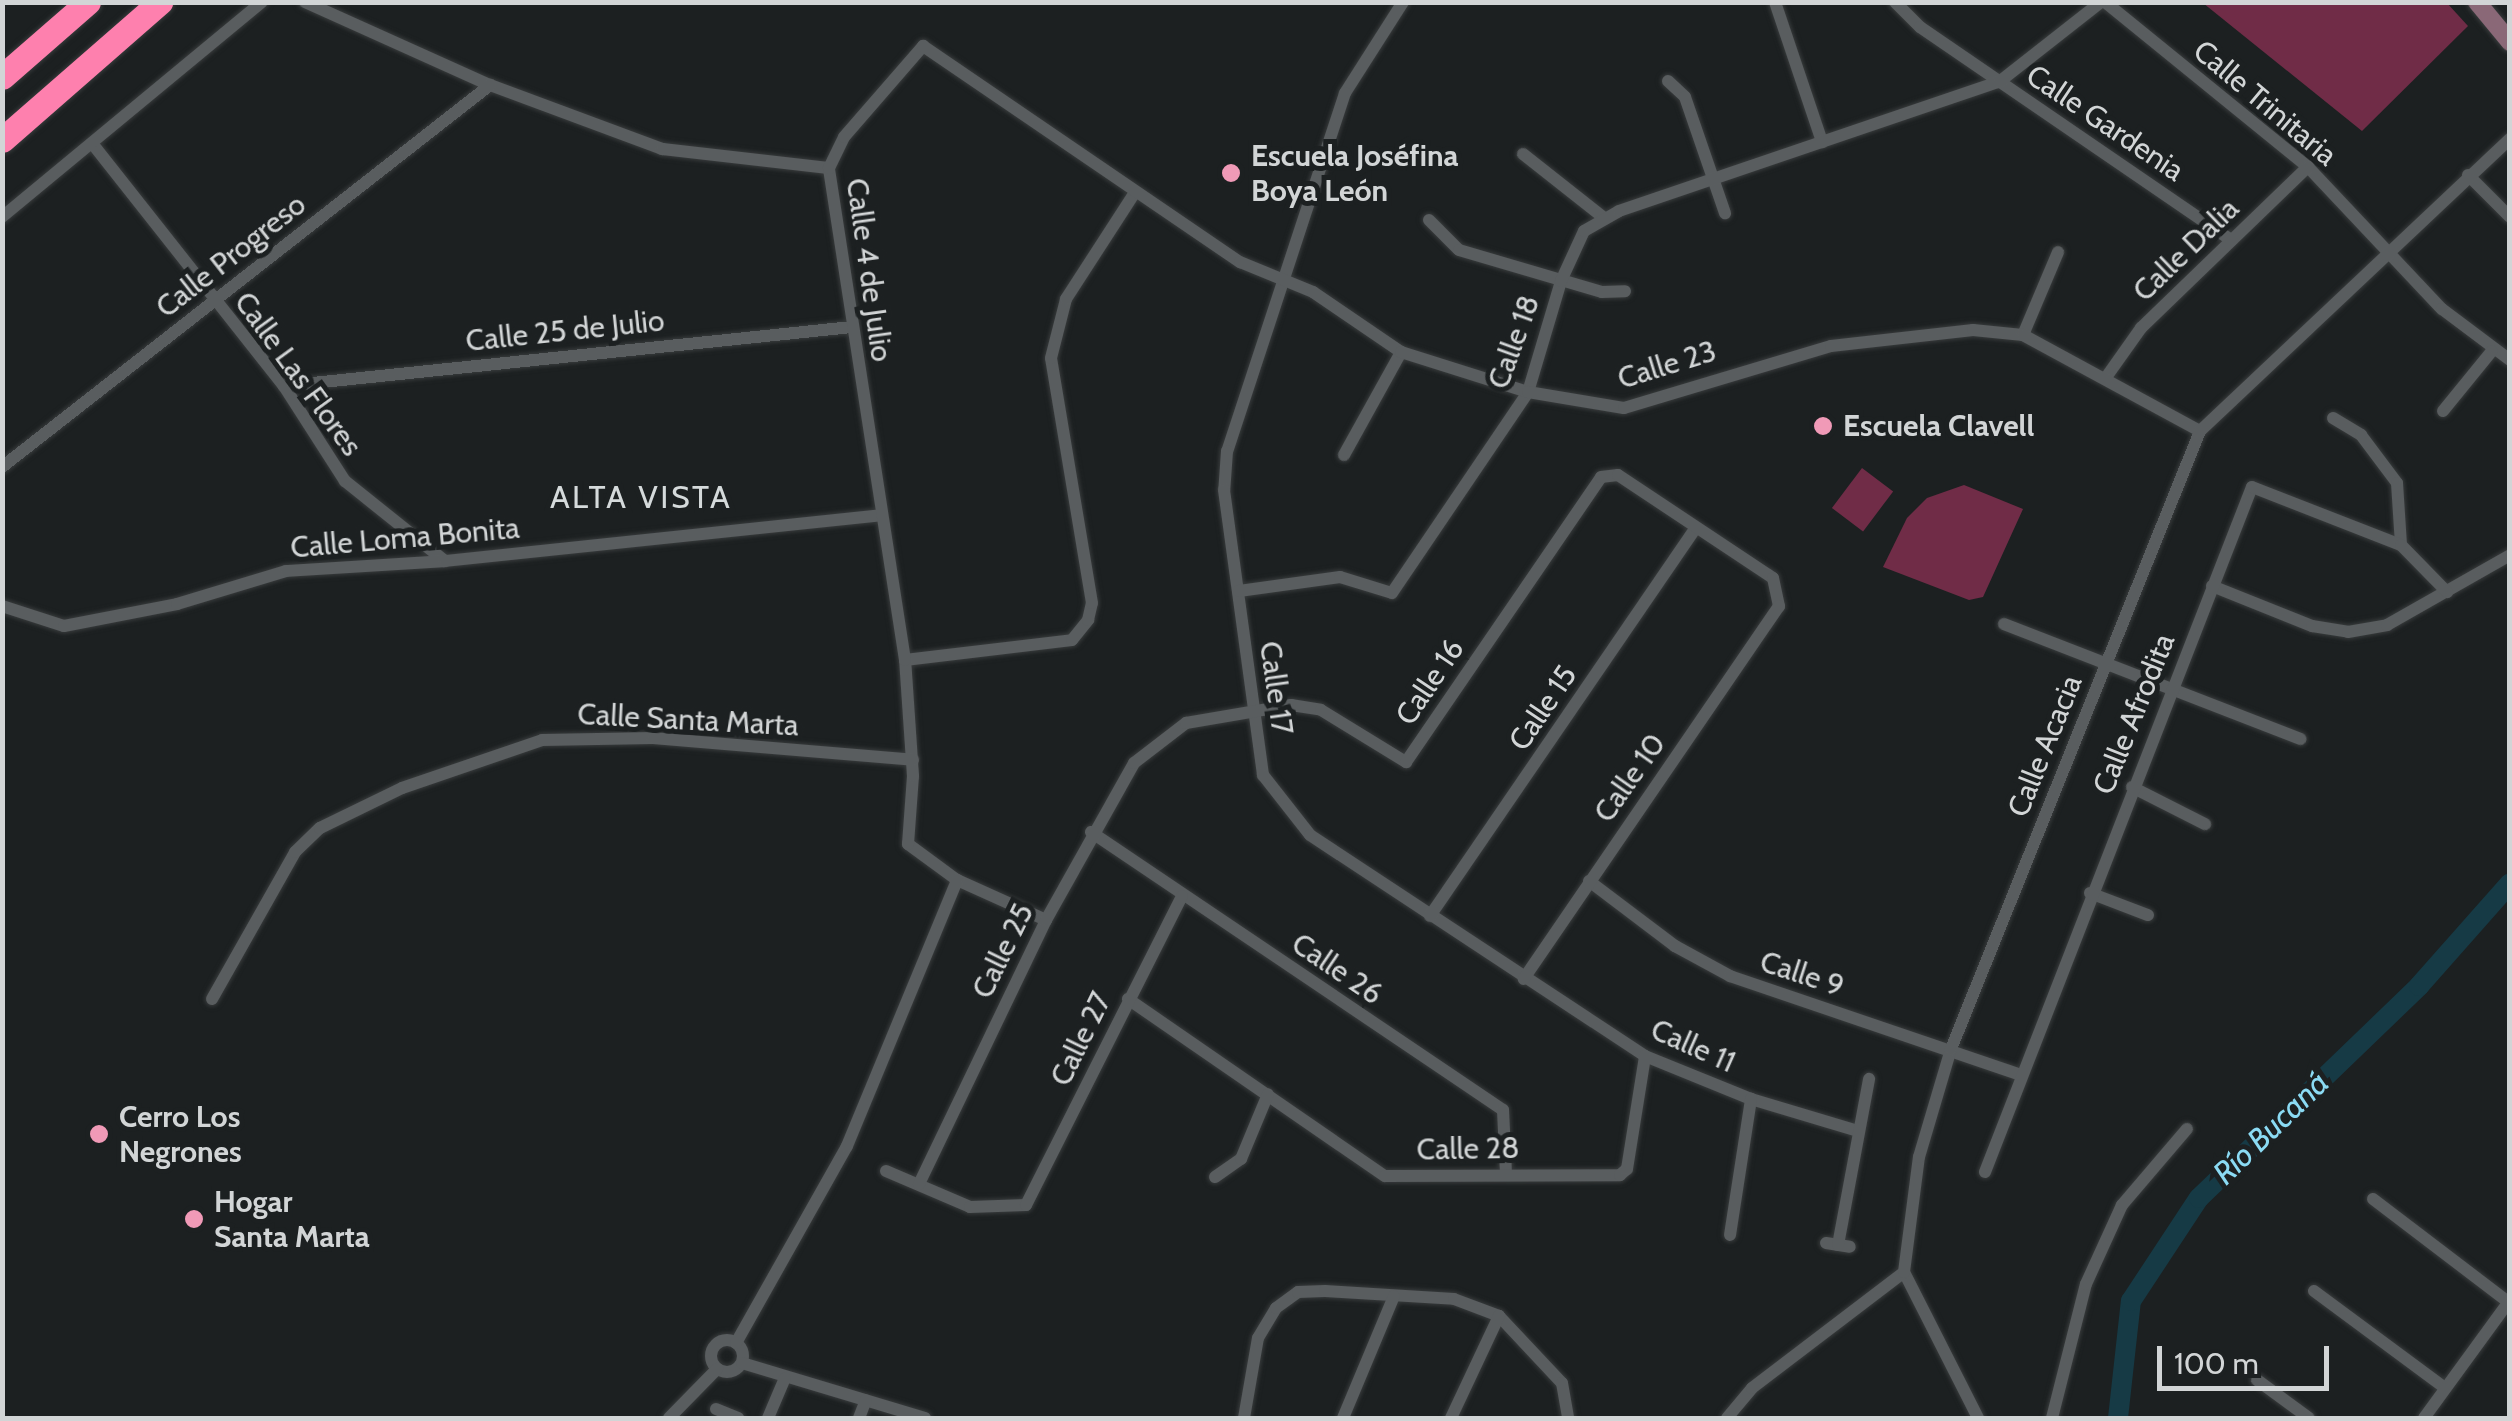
<!DOCTYPE html>
<meta charset="utf-8">
<style>
body{margin:0}
#map{position:relative;width:2512px;height:1421px;overflow:hidden;background:#1c2021;font-family:Cabin,sans-serif}
div>[style]{position:absolute}
.green>*{inset:0;background:#702c47;transform-origin:0 0}
.river>*{height:20px;margin:-10px;padding:0 10px;transform-origin:10px;border-radius:10px;background:#163a45}
.roads{filter:drop-shadow(0 0 2px #383b3c) drop-shadow(0 0 2px #383b3c)}
.street>*{height:12px;margin:-6px;padding:0 6px;transform-origin:6px;border-radius:6px;background:#595d5f}
.street>.ring{margin:-6px;padding:0;box-sizing:content-box;background:none;border:12px solid #595d5f;border-radius:50%}
.secondary>*{height:18px;margin:-9px;padding:0 9px;transform-origin:9px;border-radius:9px;background:#8a6877}
.highway>*{height:25px;margin:-12.5px;padding:0 12.5px;transform-origin:12.5px;border-radius:12.5px;background:#fe80ae}
.dots>*{width:28px;height:28px;translate:-50% -50%;box-sizing:border-box;border:5px solid #1c2021;border-radius:50%}
span{translate:-50% -50%;white-space:nowrap;text-align:center;line-height:1.15;-webkit-text-stroke:10px #1c2021;paint-order:stroke}
.street-label{font-size:30px;color:#d2d5d6}
.poi-label{font-size:30px;color:#d2d5d6;font-weight:700}
.left{translate:0 -50%;text-align:left}
.neighbourhood-label{font-size:32px;color:#d5dadb;letter-spacing:2.5px}
.water-label{font-size:32px;color:#8bdbf4;font-style:italic}
.frame{position:absolute;inset:0;border:5px solid #d2d5d6;pointer-events:none}
.scale{position:absolute;left:2157px;top:1346px;width:172px;height:45px;box-sizing:border-box;border:5px solid #d2d5d6;border-top:0;padding-left:12px;font-size:30px;line-height:35px;white-space:nowrap;color:#d2d5d6;-webkit-text-stroke:8px #1c2021;paint-order:stroke}
</style>
<div id="map">
<div class="green">
<i style="clip-path:polygon(2203px 3px,2447px 3px,2468px 26px,2362px 131px)"></i>
<i style="left:1862px;top:468px;width:39px;height:50px;rotate:37deg"></i>
<i style="clip-path:polygon(1964px 485px,2023px 509px,1983px 597px,1969px 600px,1883px 567px,1907px 518px,1927px 498px)"></i>
</div>
<div class="river">
<i style="left:2118px;top:1418px;width:118px;rotate:-83.7deg"></i>
<i style="left:2131px;top:1301px;width:123px;rotate:-56.6deg"></i>
<i style="left:2199px;top:1198px;width:306px;rotate:-43.9deg"></i>
<i style="left:2419px;top:986px;width:137px;rotate:-48.5deg"></i>
</div>
<div class="roads">
<div class="street">
<i style="left:305px;top:2px;width:203px;rotate:24.2deg"></i>
<i style="left:490px;top:85px;width:184px;rotate:20.4deg"></i>
<i style="left:662px;top:149px;width:168px;rotate:6.5deg"></i>
<i style="left:1403px;top:2px;width:108px;rotate:122.5deg"></i>
<i style="left:1345px;top:93px;width:377px;rotate:108.2deg"></i>
<i style="left:1227px;top:451px;width:39px;rotate:94deg"></i>
<i style="left:1224px;top:490px;width:288px;rotate:82.2deg"></i>
<i style="left:1263px;top:775px;width:76px;rotate:51.9deg"></i>
<i style="left:1310px;top:835px;width:401px;rotate:33.4deg"></i>
<i style="left:1645px;top:1056px;width:114px;rotate:22.1deg"></i>
<i style="left:1751px;top:1099px;width:109px;rotate:16.6deg"></i>
<i style="left:1775px;top:2px;width:148px;rotate:71.4deg"></i>
<i style="left:1895px;top:2px;width:35px;rotate:45deg"></i>
<i style="left:1920px;top:27px;width:377px;rotate:34.4deg"></i>
<i style="left:2105px;top:2px;width:262px;rotate:39.1deg"></i>
<i style="left:2308px;top:167px;width:195px;rotate:46.7deg"></i>
<i style="left:2442px;top:309px;width:85px;rotate:36.9deg"></i>
<i style="left:1668px;top:81px;width:23px;rotate:43deg"></i>
<i style="left:1685px;top:97px;width:123px;rotate:71deg"></i>
<i style="left:95px;top:147px;width:305px;rotate:51.7deg"></i>
<i style="left:284px;top:386px;width:113px;rotate:57.3deg"></i>
<i style="left:345px;top:481px;width:128px;rotate:38.7deg"></i>
<i style="left:1523px;top:154px;width:103px;rotate:38.3deg"></i>
<i style="left:2468px;top:175px;width:59px;rotate:45deg"></i>
<i style="left:2px;top:217px;width:337px;rotate:-39.6deg"></i>
<i style="left:1429px;top:220px;width:42px;rotate:45deg"></i>
<i style="left:1459px;top:250px;width:149px;rotate:16.4deg"></i>
<i style="left:1602px;top:292px;width:23px;rotate:-2deg"></i>
<i style="left:2023px;top:335px;width:90px;rotate:-67.1deg"></i>
<i style="left:2107px;top:376px;width:59px;rotate:-54.7deg"></i>
<i style="left:2141px;top:328px;width:232px;rotate:-44deg"></i>
<i style="left:284px;top:386px;width:571px;rotate:-5.93deg"></i>
<i style="left:2443px;top:411px;width:77px;rotate:-50.8deg"></i>
<i style="left:2333px;top:418px;width:33px;rotate:31deg"></i>
<i style="left:2361px;top:435px;width:60px;rotate:53.1deg"></i>
<i style="left:2397px;top:483px;width:62px;rotate:86.3deg"></i>
<i style="left:1344px;top:455px;width:118px;rotate:-61deg"></i>
<i style="left:2px;top:467px;width:620px;rotate:-38.05deg"></i>
<i style="left:2212px;top:586px;width:108px;rotate:21.8deg"></i>
<i style="left:2312px;top:626px;width:36px;rotate:9deg"></i>
<i style="left:2348px;top:632px;width:40px;rotate:-10deg"></i>
<i style="left:2387px;top:625px;width:142px;rotate:-29.6deg"></i>
<i style="left:1239px;top:591px;width:102px;rotate:-7.9deg"></i>
<i style="left:1340px;top:577px;width:54px;rotate:17.1deg"></i>
<i style="left:1392px;top:593px;width:243px;rotate:-55.9deg"></i>
<i style="left:1528px;top:392px;width:116px;rotate:-73.4deg"></i>
<i style="left:1561px;top:281px;width:55px;rotate:-65.3deg"></i>
<i style="left:1584px;top:231px;width:40px;rotate:-29.7deg"></i>
<i style="left:1619px;top:211px;width:401px;rotate:-18.8deg"></i>
<i style="left:1999px;top:82px;width:130px;rotate:-38.1deg"></i>
<i style="left:2px;top:606px;width:65px;rotate:17.9deg"></i>
<i style="left:64px;top:626px;width:115px;rotate:-11deg"></i>
<i style="left:177px;top:604px;width:114px;rotate:-16.8deg"></i>
<i style="left:286px;top:571px;width:159px;rotate:-3.6deg"></i>
<i style="left:445px;top:561px;width:437px;rotate:-6deg"></i>
<i style="left:2004px;top:624px;width:318px;rotate:21.2deg"></i>
<i style="left:905px;top:660px;width:168px;rotate:-6.8deg"></i>
<i style="left:1072px;top:640px;width:26px;rotate:-51deg"></i>
<i style="left:1088px;top:620px;width:17px;rotate:-77deg"></i>
<i style="left:1092px;top:603px;width:248px;rotate:-99.5deg"></i>
<i style="left:1051px;top:358px;width:61px;rotate:-75.7deg"></i>
<i style="left:1066px;top:299px;width:125px;rotate:-57.1deg"></i>
<i style="left:2132px;top:787px;width:82px;rotate:26.9deg"></i>
<i style="left:1091px;top:832px;width:497px;rotate:34deg"></i>
<i style="left:1503px;top:1110px;width:63px;rotate:87.3deg"></i>
<i style="left:1589px;top:881px;width:108px;rotate:37.1deg"></i>
<i style="left:1675px;top:946px;width:63px;rotate:28.6deg"></i>
<i style="left:1730px;top:976px;width:306px;rotate:18.8deg"></i>
<i style="left:2090px;top:893px;width:62px;rotate:20.8deg"></i>
<i style="left:1430px;top:916px;width:470px;rotate:-55.6deg"></i>
<i style="left:1046px;top:920px;width:98px;rotate:-155.8deg"></i>
<i style="left:957px;top:880px;width:61px;rotate:-143.7deg"></i>
<i style="left:908px;top:844px;width:68px;rotate:-85.8deg"></i>
<i style="left:913px;top:776px;width:116px;rotate:-93.9deg"></i>
<i style="left:905px;top:660px;width:498px;rotate:-98.8deg"></i>
<i style="left:829px;top:168px;width:34px;rotate:-64deg"></i>
<i style="left:844px;top:137px;width:121px;rotate:-49deg"></i>
<i style="left:923px;top:46px;width:384px;rotate:34.3deg"></i>
<i style="left:1240px;top:262px;width:79px;rotate:22.3deg"></i>
<i style="left:1313px;top:292px;width:107px;rotate:34.3deg"></i>
<i style="left:1401px;top:352px;width:133px;rotate:17.5deg"></i>
<i style="left:1528px;top:392px;width:97px;rotate:9.5deg"></i>
<i style="left:1624px;top:408px;width:216px;rotate:-16.7deg"></i>
<i style="left:1831px;top:346px;width:143px;rotate:-6.4deg"></i>
<i style="left:1973px;top:330px;width:50px;rotate:5.7deg"></i>
<i style="left:2023px;top:335px;width:201px;rotate:28.5deg"></i>
<i style="left:212px;top:999px;width:169px;rotate:-60.5deg"></i>
<i style="left:295px;top:852px;width:35px;rotate:-44deg"></i>
<i style="left:320px;top:828px;width:91px;rotate:-26deg"></i>
<i style="left:402px;top:788px;width:148px;rotate:-18.9deg"></i>
<i style="left:542px;top:740px;width:111px;rotate:-1deg"></i>
<i style="left:653px;top:738px;width:261px;rotate:4.8deg"></i>
<i style="left:1128px;top:999px;width:312px;rotate:34.6deg"></i>
<i style="left:1385px;top:1176px;width:235px;rotate:-0.2deg"></i>
<i style="left:1620px;top:1175px;width:9px;rotate:-41deg"></i>
<i style="left:1627px;top:1169px;width:114px;rotate:-80.9deg"></i>
<i style="left:886px;top:1171px;width:91px;rotate:23.2deg"></i>
<i style="left:970px;top:1207px;width:56px;rotate:-2deg"></i>
<i style="left:1026px;top:1205px;width:346px;rotate:-63.2deg"></i>
<i style="left:1985px;top:1172px;width:735px;rotate:-68.71deg"></i>
<i style="left:2252px;top:487px;width:160px;rotate:21.3deg"></i>
<i style="left:2401px;top:545px;width:66px;rotate:45.6deg"></i>
<i style="left:1215px;top:1177px;width:32px;rotate:-35deg"></i>
<i style="left:1241px;top:1159px;width:70px;rotate:-67.4deg"></i>
<i style="left:919px;top:1184px;width:293px;rotate:-64.3deg"></i>
<i style="left:1046px;top:920px;width:180px;rotate:-60.7deg"></i>
<i style="left:1134px;top:763px;width:66px;rotate:-37.6deg"></i>
<i style="left:1186px;top:723px;width:107px;rotate:-9.7deg"></i>
<i style="left:1291px;top:705px;width:30px;rotate:9deg"></i>
<i style="left:1321px;top:710px;width:100px;rotate:31.5deg"></i>
<i style="left:1406px;top:762px;width:345px;rotate:-55.6deg"></i>
<i style="left:1601px;top:477px;width:17px;rotate:-7deg"></i>
<i style="left:1618px;top:475px;width:186px;rotate:33.6deg"></i>
<i style="left:1773px;top:578px;width:29px;rotate:78deg"></i>
<i style="left:1779px;top:606px;width:452px;rotate:124.4deg"></i>
<i style="left:2373px;top:1199px;width:170px;rotate:37.3deg"></i>
<i style="left:1730px;top:1235px;width:138px;rotate:-81.2deg"></i>
<i style="left:1826px;top:1243px;width:24px;rotate:9deg"></i>
<i style="left:1838px;top:1245px;width:169px;rotate:-79.4deg"></i>
<i style="left:1904px;top:1272px;width:164px;rotate:63.1deg"></i>
<i style="left:2314px;top:1291px;width:163px;rotate:36.5deg"></i>
<i class="ring" style="left:711px;top:1340px;width:20px;height:20px"></i>
<i style="left:736px;top:1343px;width:226px;rotate:-60.6deg"></i>
<i style="left:847px;top:1146px;width:288px;rotate:-67.5deg"></i>
<i style="left:742px;top:1363px;width:191px;rotate:16.7deg"></i>
<i style="left:2257px;top:1380px;width:64px;rotate:36.2deg"></i>
<i style="left:716px;top:1409px;width:24px;rotate:22deg"></i>
<i style="left:669px;top:1418px;width:69px;rotate:-45.6deg"></i>
<i style="left:768px;top:1418px;width:43px;rotate:-67deg"></i>
<i style="left:859px;top:1418px;width:19px;rotate:-69deg"></i>
<i style="left:1244px;top:1418px;width:81px;rotate:-80.1deg"></i>
<i style="left:1258px;top:1338px;width:35px;rotate:-59deg"></i>
<i style="left:1276px;top:1308px;width:27px;rotate:-36deg"></i>
<i style="left:1298px;top:1292px;width:27px;rotate:-2deg"></i>
<i style="left:1325px;top:1291px;width:129px;rotate:3.5deg"></i>
<i style="left:1454px;top:1299px;width:48px;rotate:20.7deg"></i>
<i style="left:1499px;top:1316px;width:92px;rotate:46.8deg"></i>
<i style="left:1562px;top:1383px;width:36px;rotate:80deg"></i>
<i style="left:1343px;top:1418px;width:132px;rotate:-67.3deg"></i>
<i style="left:1451px;top:1418px;width:113px;rotate:-64.8deg"></i>
<i style="left:1727px;top:1418px;width:39px;rotate:-50deg"></i>
<i style="left:1752px;top:1388px;width:191px;rotate:-37.3deg"></i>
<i style="left:1904px;top:1272px;width:116px;rotate:-82.6deg"></i>
<i style="left:1919px;top:1157px;width:113px;rotate:-73.5deg"></i>
<i style="left:1951px;top:1049px;width:666px;rotate:-68.05deg"></i>
<i style="left:2200px;top:431px;width:426px;rotate:-43.3deg"></i>
<i style="left:2052px;top:1418px;width:138px;rotate:-75.8deg"></i>
<i style="left:2086px;top:1284px;width:87px;rotate:-65.5deg"></i>
<i style="left:2122px;top:1205px;width:100px;rotate:-49.5deg"></i>
<i style="left:2424px;top:1418px;width:146px;rotate:-53.9deg"></i>
</div>
<div class="secondary">
<i style="left:2477px;top:2px;width:52px;rotate:50.5deg"></i>
</div>
<div class="highway">
<i style="left:2px;top:77px;width:114px;rotate:-41.1deg"></i>
<i style="left:2px;top:140px;width:210px;rotate:-41.1deg"></i>
</div>
</div>
<div class="dots">
<i style="left:1231px;top:173px;background:#f09ab7"></i>
<i style="left:1823px;top:426px;background:#f09ab7"></i>
<i style="left:99px;top:1134px;background:#f09ab7"></i>
<i style="left:194px;top:1219px;background:#f09ab7"></i>
</div>
<div class="street-label">
<span style="left:2265px;top:103px;rotate:40deg">Calle Trinitaria</span>
<span style="left:2105px;top:123px;rotate:34deg">Calle Gardenia</span>
<span style="left:2186px;top:250px;rotate:-44deg">Calle Dalia</span>
<span style="left:231px;top:256px;rotate:-38deg">Calle Progreso</span>
<span style="left:869px;top:270px;rotate:82deg">Calle 4 de Julio</span>
<span style="left:565px;top:331px;rotate:-6deg">Calle 25 de Julio</span>
<span style="left:1514px;top:342px;rotate:-70deg">Calle 18</span>
<span style="left:1667px;top:365px;rotate:-17deg">Calle 23</span>
<span style="left:298px;top:374px;rotate:54deg">Calle Las Flores</span>
<span style="left:405px;top:538px;rotate:-5deg">Calle Loma Bonita</span>
<span style="left:1430px;top:682px;rotate:-56deg">Calle 16</span>
<span style="left:1276px;top:688px;rotate:82deg">Calle 17</span>
<span style="left:1543px;top:708px;rotate:-56deg">Calle 15</span>
<span style="left:2134px;top:714px;rotate:-68deg">Calle Afrodita</span>
<span style="left:688px;top:720px;rotate:3deg">Calle Santa Marta</span>
<span style="left:2045px;top:746px;rotate:-68deg">Calle Acacia</span>
<span style="left:1630px;top:778px;rotate:-55deg">Calle 10</span>
<span style="left:1003px;top:951px;rotate:-64deg">Calle 25</span>
<span style="left:1337px;top:969px;rotate:34deg">Calle 26</span>
<span style="left:1802px;top:974px;rotate:18deg">Calle 9</span>
<span style="left:1081px;top:1039px;rotate:-64deg">Calle 27</span>
<span style="left:1693px;top:1046px;rotate:24deg">Calle 11</span>
<span style="left:1468px;top:1149px;rotate:-1deg">Calle 28</span>
</div>
<div class="poi-label">
<span class="left" style="left:1251px;top:173px">Escuela Joséfina<br>Boya León</span>
<span class="left" style="left:1843px;top:426px">Escuela Clavell</span>
<span class="left" style="left:119px;top:1134px">Cerro Los<br>Negrones</span>
<span class="left" style="left:214px;top:1219px">Hogar<br>Santa Marta</span>
</div>
<div class="neighbourhood-label">
<span style="left:641px;top:497px">ALTA VISTA</span>
</div>
<div class="water-label">
<span style="left:2271px;top:1128px;rotate:-44deg">Río Bucaná</span>
</div>
<div class="frame"></div>
<div class="scale">100 m</div>
</div>
